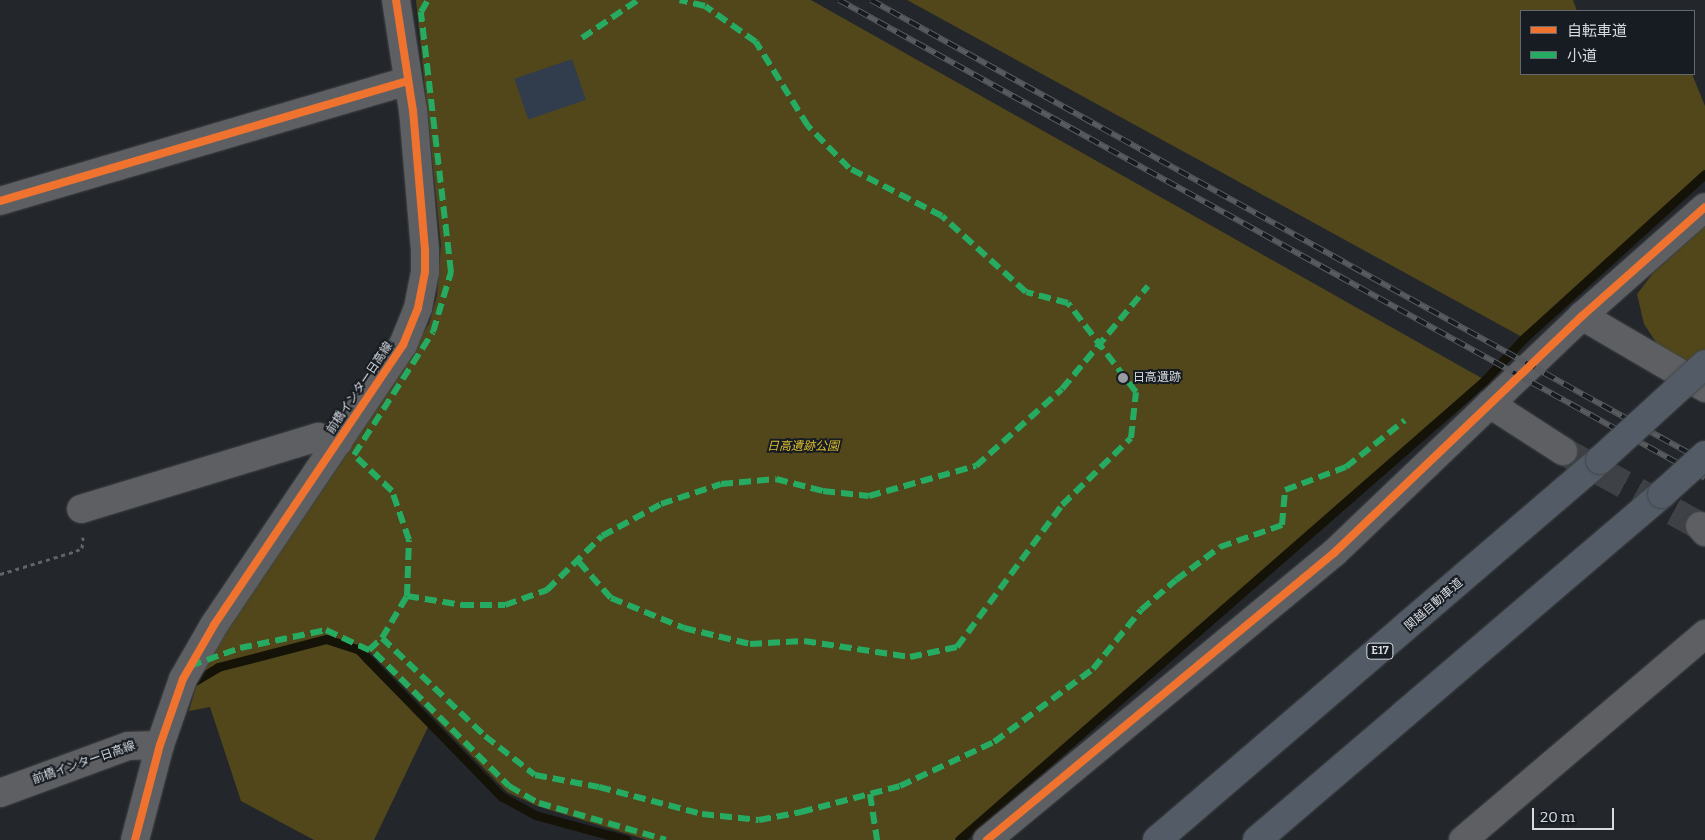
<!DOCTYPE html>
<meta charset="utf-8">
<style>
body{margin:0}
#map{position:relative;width:1705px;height:840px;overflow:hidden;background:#23262a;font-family:Bitter,"Noto Sans JP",serif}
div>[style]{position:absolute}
.green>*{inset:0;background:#51471a}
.stream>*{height:9px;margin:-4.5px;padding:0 4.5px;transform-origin:4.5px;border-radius:4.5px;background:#151308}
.building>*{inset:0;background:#313d4c;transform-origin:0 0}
.minor-tunnel>*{height:28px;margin-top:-14px;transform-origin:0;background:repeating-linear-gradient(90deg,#3e4145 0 28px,transparent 0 42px)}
.path>*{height:3px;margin-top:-1.5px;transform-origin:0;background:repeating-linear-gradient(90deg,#616366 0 4px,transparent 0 8px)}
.roads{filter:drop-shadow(0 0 1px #414447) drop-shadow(0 0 1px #414447)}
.minor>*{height:28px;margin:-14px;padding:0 14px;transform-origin:14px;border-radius:14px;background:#5d5f62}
.tertiary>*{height:28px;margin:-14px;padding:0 14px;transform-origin:14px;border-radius:14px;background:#5d5f62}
.motorway>*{height:28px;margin:-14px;padding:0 14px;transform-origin:14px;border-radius:14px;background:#535c66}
.rail>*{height:5.5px;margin-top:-2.75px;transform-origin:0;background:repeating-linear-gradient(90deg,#171c23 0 11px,#595c5f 0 22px);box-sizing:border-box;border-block:1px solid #595c5f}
.bridges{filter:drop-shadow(0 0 1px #414447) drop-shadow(0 0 1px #414447)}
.motorway-bridge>*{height:28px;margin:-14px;padding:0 14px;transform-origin:14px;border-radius:14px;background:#535c66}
.quiet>*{height:6px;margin-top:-3px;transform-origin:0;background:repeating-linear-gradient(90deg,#26ab63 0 12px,transparent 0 18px)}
.cycleway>*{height:8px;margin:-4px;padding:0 4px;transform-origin:4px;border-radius:4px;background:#ef722f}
.dots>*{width:14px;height:14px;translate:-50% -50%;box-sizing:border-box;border:2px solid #171c23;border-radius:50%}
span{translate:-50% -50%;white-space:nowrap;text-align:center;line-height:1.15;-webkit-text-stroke:4px #171c23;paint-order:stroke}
.shield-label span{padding:1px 4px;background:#171c23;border:1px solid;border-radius:4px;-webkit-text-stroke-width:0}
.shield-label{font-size:11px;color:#d7dbe0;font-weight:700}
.poi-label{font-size:12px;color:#d7dbe0}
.left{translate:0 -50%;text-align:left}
.street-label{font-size:12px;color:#d7dbe0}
.park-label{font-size:12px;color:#dcbd2e;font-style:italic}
.legend{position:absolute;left:1520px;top:10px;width:175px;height:65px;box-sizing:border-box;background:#171c23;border:1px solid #64686f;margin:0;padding:6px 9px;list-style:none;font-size:15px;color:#d7dbe0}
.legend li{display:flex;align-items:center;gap:10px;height:25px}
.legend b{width:25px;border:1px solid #64686f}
.scale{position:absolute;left:1532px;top:808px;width:82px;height:22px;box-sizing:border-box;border:2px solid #d7dbe0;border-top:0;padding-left:6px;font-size:15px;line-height:18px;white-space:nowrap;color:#d7dbe0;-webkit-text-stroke:4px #171c23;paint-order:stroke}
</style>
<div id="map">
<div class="green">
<i style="clip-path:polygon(416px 0,811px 0,1485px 380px,959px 840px,647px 840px,537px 806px,507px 792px,370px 652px,362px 660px,428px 727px,374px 840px,314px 840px,241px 801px,210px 707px,189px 711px,202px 665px,429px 324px,437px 296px,441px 245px)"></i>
<i style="clip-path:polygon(907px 0,1573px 0,1577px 11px,1521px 11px,1521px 74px,1692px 74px,1705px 106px,1705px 174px,1524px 338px)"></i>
<i style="clip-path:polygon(1705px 226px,1705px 374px,1659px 347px,1644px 324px,1637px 294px,1654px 272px)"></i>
</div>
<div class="stream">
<i style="left:195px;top:681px;width:27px;rotate:-31deg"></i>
<i style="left:218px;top:667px;width:112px;rotate:-14.5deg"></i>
<i style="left:326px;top:639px;width:35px;rotate:18deg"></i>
<i style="left:359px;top:650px;width:204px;rotate:45.8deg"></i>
<i style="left:501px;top:796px;width:39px;rotate:29deg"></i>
<i style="left:535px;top:815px;width:95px;rotate:15.2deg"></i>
<i style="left:959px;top:840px;width:699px;rotate:-41.17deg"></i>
<i style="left:1485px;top:380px;width:57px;rotate:-47.1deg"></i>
<i style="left:1524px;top:338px;width:244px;rotate:-42.2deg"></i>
</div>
<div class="building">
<i style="left:572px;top:59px;width:43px;height:61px;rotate:71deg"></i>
</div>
<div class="minor-tunnel">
<i style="left:1563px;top:451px;width:156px;rotate:28.7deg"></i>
</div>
<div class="path">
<i style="left:0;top:574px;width:79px;rotate:-16.8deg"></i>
<i style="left:76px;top:551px;width:7px;rotate:-27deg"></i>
<i style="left:82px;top:548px;width:11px;rotate:-85deg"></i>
</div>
<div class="roads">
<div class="minor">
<i style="left:0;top:201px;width:425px;rotate:-16.4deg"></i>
<i style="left:1582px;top:316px;width:143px;rotate:30.3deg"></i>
<i style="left:1490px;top:404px;width:87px;rotate:32.8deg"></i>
<i style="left:81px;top:509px;width:248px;rotate:-16.9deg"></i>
<i style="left:318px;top:437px;width:21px;rotate:14deg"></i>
<i style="left:1700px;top:526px;width:8px;rotate:50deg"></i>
<i style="left:0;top:793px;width:136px;rotate:-20.2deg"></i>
<i style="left:128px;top:746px;width:32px;rotate:-2deg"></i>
<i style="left:135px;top:840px;width:98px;rotate:-75.3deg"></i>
<i style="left:160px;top:745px;width:70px;rotate:-70.8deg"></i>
<i style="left:183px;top:679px;width:62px;rotate:-60.1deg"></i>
<i style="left:214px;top:625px;width:338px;rotate:-56deg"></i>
<i style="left:403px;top:345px;width:40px;rotate:-68deg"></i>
<i style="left:418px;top:308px;width:37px;rotate:-79deg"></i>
<i style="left:425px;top:272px;width:22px;rotate:-90deg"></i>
<i style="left:425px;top:250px;width:140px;rotate:-94.9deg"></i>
<i style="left:413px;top:111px;width:112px;rotate:-98.7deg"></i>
<i style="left:1463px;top:840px;width:318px;rotate:-40.4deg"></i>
</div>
<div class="tertiary">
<i style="left:987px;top:840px;width:450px;rotate:-39.6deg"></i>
<i style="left:1334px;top:553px;width:343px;rotate:-43.7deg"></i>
<i style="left:1582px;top:316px;width:164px;rotate:-41.5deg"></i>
</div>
<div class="motorway">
<i style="left:1157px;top:840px;width:584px;rotate:-40.62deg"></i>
<i style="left:1257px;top:840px;width:533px;rotate:-40.51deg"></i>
</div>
</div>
<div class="rail">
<i style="left:839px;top:0;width:989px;rotate:28.9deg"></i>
<i style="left:871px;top:0;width:953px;rotate:28.98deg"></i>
</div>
<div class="bridges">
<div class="motorway-bridge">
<i style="left:1600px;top:460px;width:142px;rotate:-42.4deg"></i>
<i style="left:1662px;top:494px;width:58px;rotate:-42.2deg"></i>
</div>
</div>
<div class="quiet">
<i style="left:582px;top:38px;width:68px;rotate:-34.2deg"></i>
<i style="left:579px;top:562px;width:48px;rotate:48.4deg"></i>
<i style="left:611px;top:598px;width:79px;rotate:22.3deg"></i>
<i style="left:684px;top:628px;width:68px;rotate:13.6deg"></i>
<i style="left:750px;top:644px;width:54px;rotate:-3.2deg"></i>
<i style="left:804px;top:641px;width:107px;rotate:8.6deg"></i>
<i style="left:910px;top:657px;width:48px;rotate:-12deg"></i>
<i style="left:957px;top:647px;width:177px;rotate:-53.5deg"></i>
<i style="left:1062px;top:505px;width:96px;rotate:-44.2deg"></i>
<i style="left:1131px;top:438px;width:46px;rotate:-83.8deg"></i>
<i style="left:1136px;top:392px;width:112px;rotate:-127.4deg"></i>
<i style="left:1068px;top:303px;width:43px;rotate:-165.3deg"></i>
<i style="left:1026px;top:292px;width:113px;rotate:-137.9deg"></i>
<i style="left:942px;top:216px;width:105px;rotate:-152.7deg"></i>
<i style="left:849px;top:168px;width:59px;rotate:-134.3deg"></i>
<i style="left:808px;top:126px;width:99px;rotate:-121.8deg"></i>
<i style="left:756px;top:42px;width:62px;rotate:-144.8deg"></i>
<i style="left:705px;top:6px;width:26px;rotate:-167deg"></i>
<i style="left:407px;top:596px;width:56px;rotate:9.3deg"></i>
<i style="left:462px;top:605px;width:43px"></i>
<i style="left:505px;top:605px;width:45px;rotate:-19.7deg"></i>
<i style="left:547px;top:590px;width:77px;rotate:-44.5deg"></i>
<i style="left:602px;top:536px;width:67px;rotate:-28.5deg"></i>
<i style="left:661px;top:504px;width:63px;rotate:-18.4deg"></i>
<i style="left:721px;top:484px;width:55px;rotate:-5.2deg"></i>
<i style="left:776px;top:479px;width:49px;rotate:14.3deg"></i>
<i style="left:823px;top:491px;width:46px;rotate:6.2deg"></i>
<i style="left:869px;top:496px;width:111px;rotate:-15.7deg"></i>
<i style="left:976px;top:466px;width:115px;rotate:-41.8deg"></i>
<i style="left:1062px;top:389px;width:134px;rotate:-50.1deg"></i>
<i style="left:382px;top:638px;width:142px;rotate:43.6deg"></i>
<i style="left:485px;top:736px;width:63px;rotate:38deg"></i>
<i style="left:535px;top:775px;width:65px;rotate:10.6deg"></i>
<i style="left:599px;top:787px;width:106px;rotate:14.7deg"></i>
<i style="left:702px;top:814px;width:57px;rotate:6deg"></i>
<i style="left:759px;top:820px;width:43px;rotate:-10.8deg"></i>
<i style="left:801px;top:812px;width:102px;rotate:-14.7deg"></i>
<i style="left:900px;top:786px;width:104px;rotate:-25.1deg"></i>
<i style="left:994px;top:742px;width:123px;rotate:-36.4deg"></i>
<i style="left:1093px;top:669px;width:76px;rotate:-50.9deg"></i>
<i style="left:1141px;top:610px;width:46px;rotate:-40.6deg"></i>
<i style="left:1176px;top:580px;width:55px;rotate:-36.9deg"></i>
<i style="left:1220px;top:547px;width:66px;rotate:-19.5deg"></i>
<i style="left:1282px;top:525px;width:35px;rotate:-85deg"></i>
<i style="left:1285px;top:490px;width:65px;rotate:-20.7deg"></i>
<i style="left:1346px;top:467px;width:75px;rotate:-38.5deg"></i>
<i style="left:369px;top:650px;width:18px;rotate:-43deg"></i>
<i style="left:382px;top:638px;width:49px;rotate:-59.2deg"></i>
<i style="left:407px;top:596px;width:56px;rotate:-88deg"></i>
<i style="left:409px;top:540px;width:52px;rotate:-109.1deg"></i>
<i style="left:392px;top:491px;width:52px;rotate:-136.5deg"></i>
<i style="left:354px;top:455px;width:146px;rotate:-57.3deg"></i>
<i style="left:433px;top:332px;width:63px;rotate:-73.3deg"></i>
<i style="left:451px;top:272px;width:262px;rotate:-96.6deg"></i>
<i style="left:421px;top:12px;width:14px;rotate:-60deg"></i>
<i style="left:190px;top:666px;width:53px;rotate:-19.8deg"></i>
<i style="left:240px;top:648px;width:88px;rotate:-11.8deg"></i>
<i style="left:326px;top:630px;width:54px;rotate:25.1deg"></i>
<i style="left:375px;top:653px;width:189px;rotate:44.8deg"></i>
<i style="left:509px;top:786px;width:34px;rotate:30deg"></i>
<i style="left:539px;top:803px;width:132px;rotate:16.2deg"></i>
<i style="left:870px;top:794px;width:47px;rotate:81.3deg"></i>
</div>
<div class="cycleway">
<i style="left:0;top:201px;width:425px;rotate:-16.4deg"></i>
<i style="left:135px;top:840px;width:98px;rotate:-75.3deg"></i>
<i style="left:160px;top:745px;width:70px;rotate:-70.8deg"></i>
<i style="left:183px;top:679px;width:62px;rotate:-60.1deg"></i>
<i style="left:214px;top:625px;width:338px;rotate:-56deg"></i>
<i style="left:403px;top:345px;width:40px;rotate:-68deg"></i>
<i style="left:418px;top:308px;width:37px;rotate:-79deg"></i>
<i style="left:425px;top:272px;width:22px;rotate:-90deg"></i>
<i style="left:425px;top:250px;width:140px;rotate:-94.9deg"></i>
<i style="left:413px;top:111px;width:112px;rotate:-98.7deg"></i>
<i style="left:987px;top:840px;width:450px;rotate:-39.6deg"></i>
<i style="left:1334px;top:553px;width:343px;rotate:-43.7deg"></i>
<i style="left:1582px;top:316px;width:164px;rotate:-41.5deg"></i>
</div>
<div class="dots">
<i style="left:1123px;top:378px;background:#989ca0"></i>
</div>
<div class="shield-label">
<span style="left:1380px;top:651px">E17</span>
</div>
<div class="poi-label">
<span class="left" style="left:1133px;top:378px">日高遺跡</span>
</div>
<div class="street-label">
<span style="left:360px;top:388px;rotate:-56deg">前橋インター日高線</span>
<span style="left:1434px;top:605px;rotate:-41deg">関越自動車道</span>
<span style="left:84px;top:763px;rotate:-19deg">前橋インター日高線</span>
</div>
<div class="park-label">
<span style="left:803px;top:447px">日高遺跡公園</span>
</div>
<ul class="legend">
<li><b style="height:6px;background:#ef722f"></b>自転車道</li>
<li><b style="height:6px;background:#26ab63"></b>小道</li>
</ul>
<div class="scale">20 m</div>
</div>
